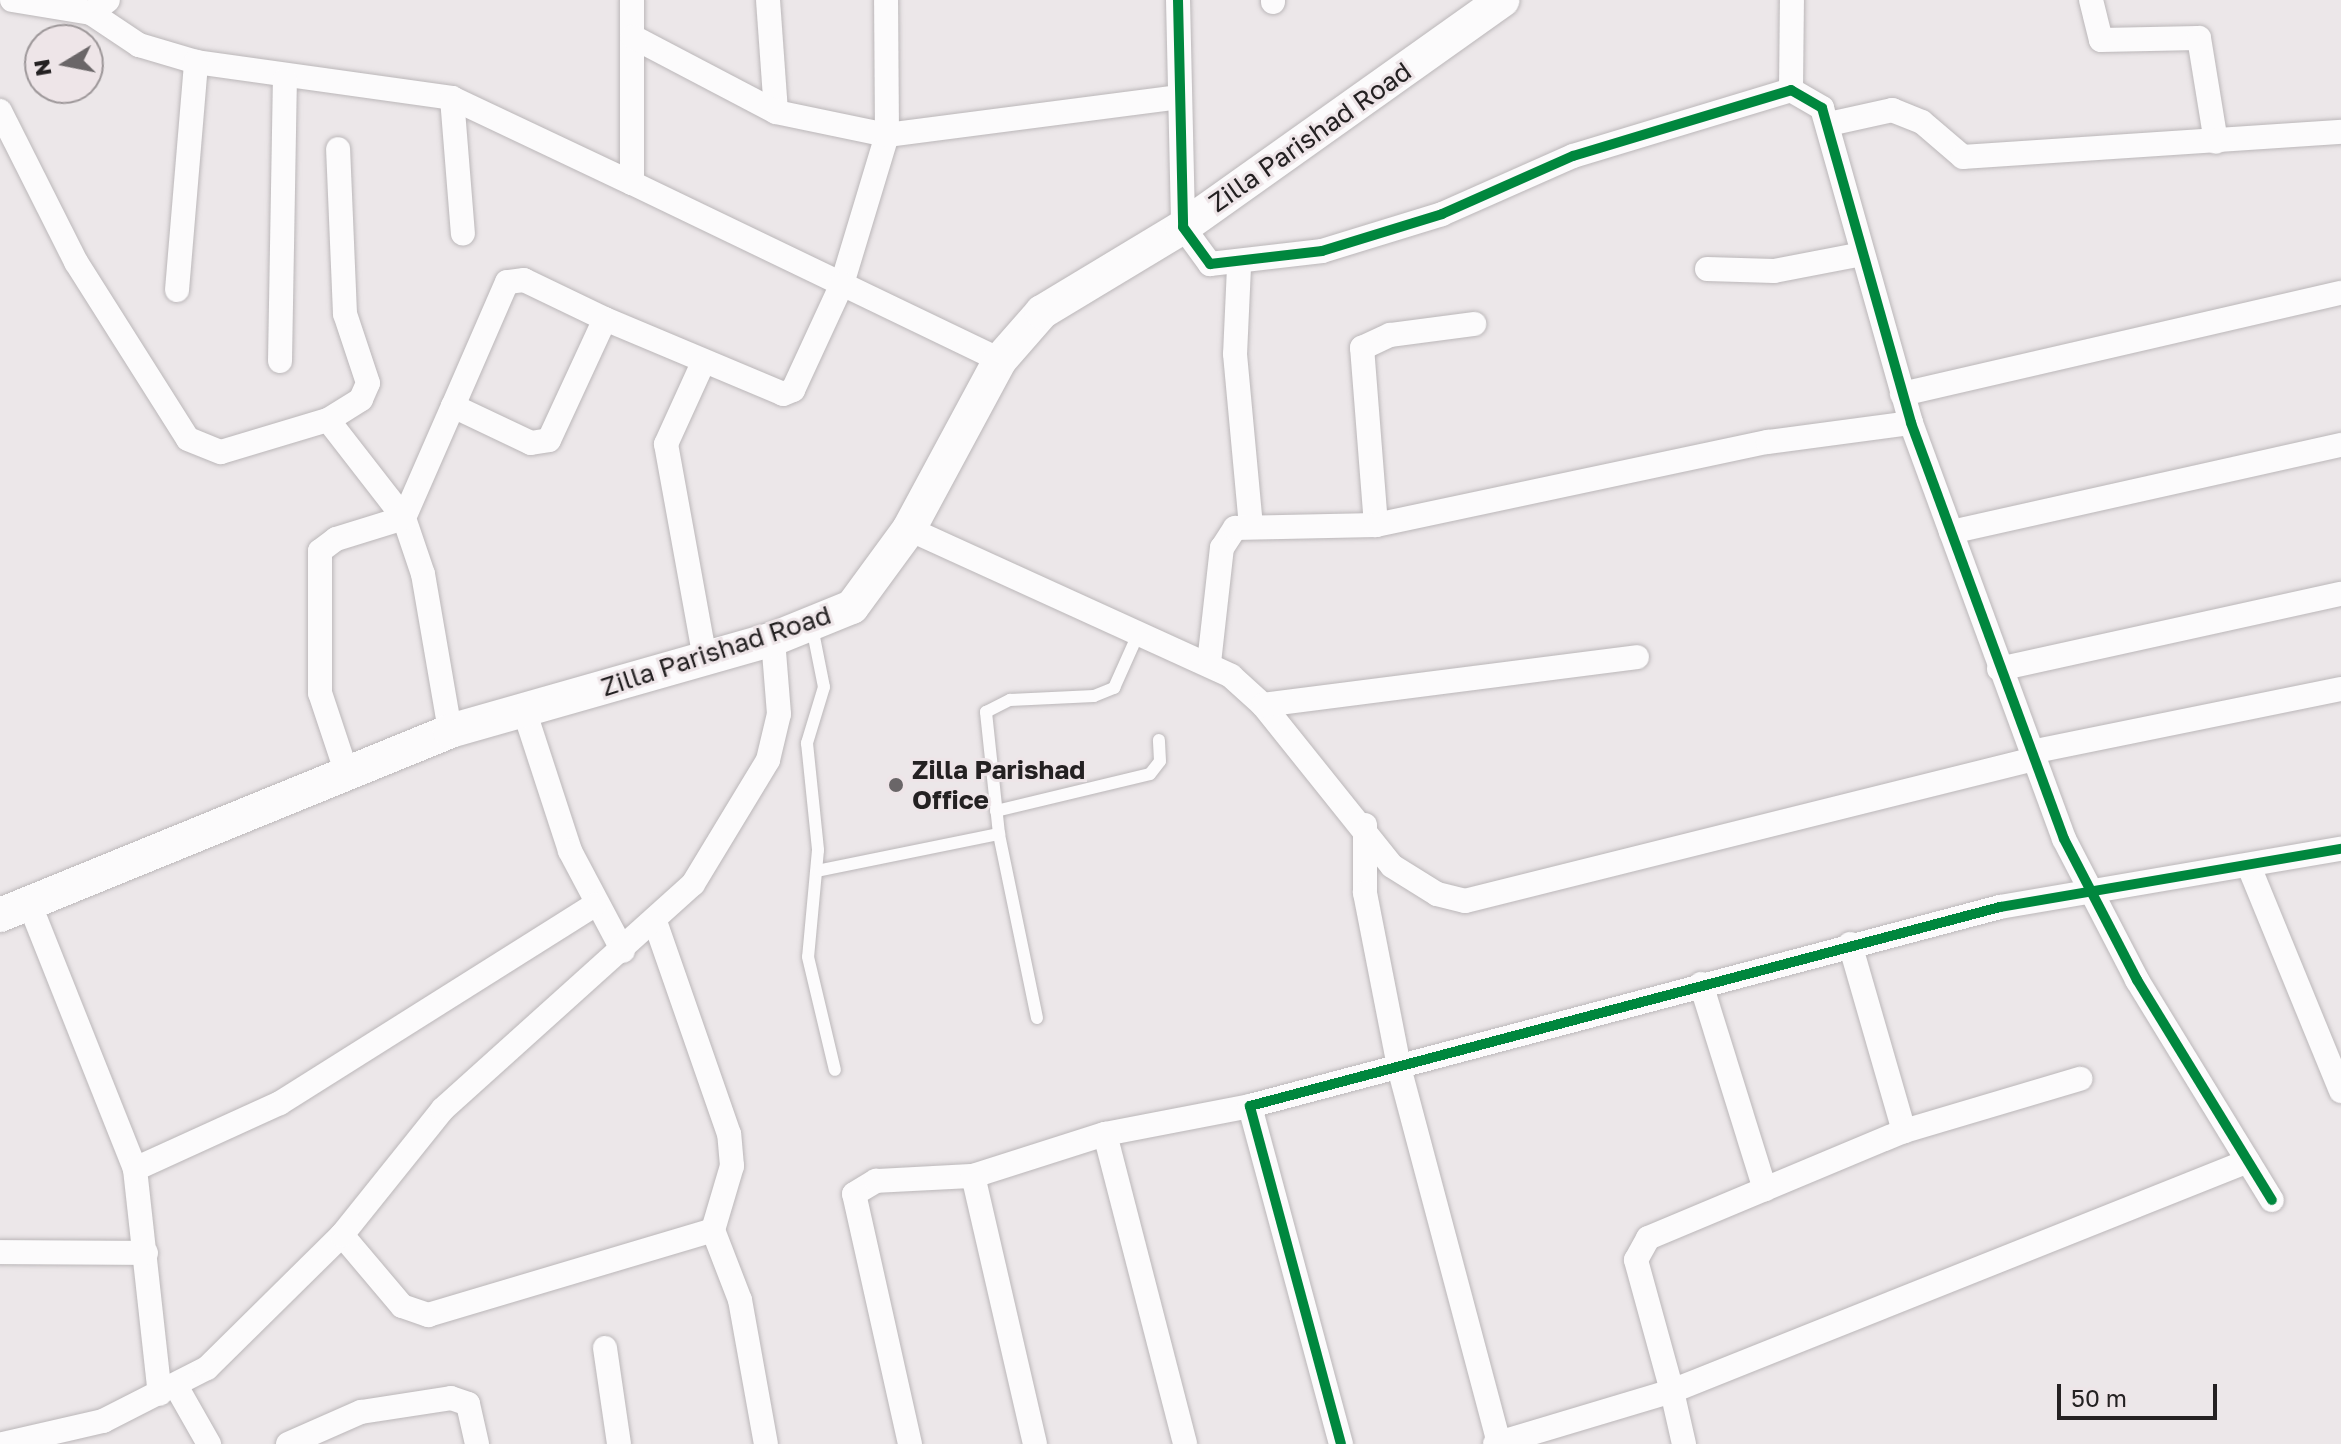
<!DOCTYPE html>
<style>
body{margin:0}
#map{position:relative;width:2341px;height:1444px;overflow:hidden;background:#ece7e9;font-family:"Golos Text",sans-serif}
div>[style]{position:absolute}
.roads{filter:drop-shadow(0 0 2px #bbb7b9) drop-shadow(0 0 2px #bbb7b9)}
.lane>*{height:12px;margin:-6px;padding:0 6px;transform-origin:6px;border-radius:6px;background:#fcfbfc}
.street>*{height:24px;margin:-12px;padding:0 12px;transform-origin:12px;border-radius:12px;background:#fcfbfc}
.secondary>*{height:34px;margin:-17px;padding:0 17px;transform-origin:17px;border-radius:17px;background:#fcfbfc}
.cycleway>*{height:10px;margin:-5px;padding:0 5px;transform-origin:5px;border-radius:5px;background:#00873e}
.dots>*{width:22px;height:22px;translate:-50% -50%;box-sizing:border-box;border:4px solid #eee5e8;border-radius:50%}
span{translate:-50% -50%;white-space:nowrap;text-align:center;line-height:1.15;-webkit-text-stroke:6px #eee5e8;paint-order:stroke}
.street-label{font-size:26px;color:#242122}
.poi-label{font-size:26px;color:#242122;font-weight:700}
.left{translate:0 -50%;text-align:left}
.north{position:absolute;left:24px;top:24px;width:80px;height:80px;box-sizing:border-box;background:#eee5e8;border:2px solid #9d9799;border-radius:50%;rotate:260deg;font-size:22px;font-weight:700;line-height:32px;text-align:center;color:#242122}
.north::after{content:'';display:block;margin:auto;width:28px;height:36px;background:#6a6668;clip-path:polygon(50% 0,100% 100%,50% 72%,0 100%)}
.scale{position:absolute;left:2057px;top:1384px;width:160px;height:36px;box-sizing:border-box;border:4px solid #242122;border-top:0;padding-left:10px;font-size:24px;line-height:28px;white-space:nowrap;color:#242122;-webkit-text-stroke:6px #eee5e8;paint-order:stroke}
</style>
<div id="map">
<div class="roads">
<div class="lane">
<i style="left:812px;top:627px;width:61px;rotate:78.7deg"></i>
<i style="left:824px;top:687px;width:59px;rotate:106.9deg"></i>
<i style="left:807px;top:743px;width:108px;rotate:84.1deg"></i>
<i style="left:818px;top:850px;width:107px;rotate:95.3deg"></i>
<i style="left:808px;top:957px;width:116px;rotate:76.6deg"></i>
<i style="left:996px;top:811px;width:158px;rotate:-13.5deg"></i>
<i style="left:1150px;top:774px;width:16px;rotate:-52deg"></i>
<i style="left:1160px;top:761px;width:21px;rotate:-93deg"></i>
<i style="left:817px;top:871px;width:186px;rotate:-11.5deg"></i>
<i style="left:1037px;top:1018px;width:188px;rotate:-101.7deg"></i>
<i style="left:999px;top:834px;width:123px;rotate:-96.1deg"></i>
<i style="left:986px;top:712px;width:27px;rotate:-27deg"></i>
<i style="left:1010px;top:700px;width:84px;rotate:-2.7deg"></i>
<i style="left:1094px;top:696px;width:22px;rotate:-22deg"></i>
<i style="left:1114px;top:688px;width:61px;rotate:-65.9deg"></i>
</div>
<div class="street">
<i style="left:12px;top:0;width:80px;rotate:9.3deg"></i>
<i style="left:91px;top:13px;width:21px;rotate:-37deg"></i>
<i style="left:768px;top:0;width:112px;rotate:85.9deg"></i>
<i style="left:1178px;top:0;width:227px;rotate:88.7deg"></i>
<i style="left:1183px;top:227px;width:46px;rotate:53.9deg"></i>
<i style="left:1210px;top:264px;width:113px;rotate:-6.6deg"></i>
<i style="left:1322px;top:251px;width:126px;rotate:-17.1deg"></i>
<i style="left:1442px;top:214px;width:143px;rotate:-23.9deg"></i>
<i style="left:1573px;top:156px;width:228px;rotate:-16.8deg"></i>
<i style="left:1791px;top:90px;width:36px;rotate:30deg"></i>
<i style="left:1822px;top:108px;width:327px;rotate:74.2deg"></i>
<i style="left:1911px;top:423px;width:443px;rotate:69.8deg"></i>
<i style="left:2064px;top:839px;width:159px;rotate:62.6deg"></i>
<i style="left:2137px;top:980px;width:258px;rotate:58.5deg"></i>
<i style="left:1273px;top:0;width:2px;rotate:90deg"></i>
<i style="left:2091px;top:0;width:41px;rotate:76deg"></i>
<i style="left:2101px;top:40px;width:98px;rotate:-1.2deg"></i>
<i style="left:2199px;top:38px;width:105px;rotate:80.7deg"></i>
<i style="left:91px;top:13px;width:58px;rotate:33.7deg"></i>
<i style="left:139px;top:45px;width:59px;rotate:16.6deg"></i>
<i style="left:196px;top:62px;width:259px;rotate:8deg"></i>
<i style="left:452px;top:98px;width:199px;rotate:25.3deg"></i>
<i style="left:632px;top:183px;width:183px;rotate:-90deg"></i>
<i style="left:633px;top:37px;width:161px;rotate:27.7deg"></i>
<i style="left:776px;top:112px;width:113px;rotate:11.7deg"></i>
<i style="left:887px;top:135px;width:295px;rotate:-7.4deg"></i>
<i style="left:1791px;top:90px;width:90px;rotate:-89.4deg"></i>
<i style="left:452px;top:98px;width:136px;rotate:85.4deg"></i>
<i style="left:0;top:111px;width:169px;rotate:63.3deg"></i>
<i style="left:76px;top:262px;width:209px;rotate:57.7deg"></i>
<i style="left:188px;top:439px;width:35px;rotate:22deg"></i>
<i style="left:221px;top:452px;width:112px;rotate:-16.7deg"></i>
<i style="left:328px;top:420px;width:124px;rotate:52.2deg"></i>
<i style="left:404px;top:518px;width:59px;rotate:71.3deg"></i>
<i style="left:423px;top:574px;width:159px;rotate:80.2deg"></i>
<i style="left:1829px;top:124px;width:65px;rotate:-12.5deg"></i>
<i style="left:1892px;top:110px;width:32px;rotate:22deg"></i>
<i style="left:1922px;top:122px;width:54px;rotate:40.5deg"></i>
<i style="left:1963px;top:157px;width:379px;rotate:-3.8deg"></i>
<i style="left:632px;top:183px;width:233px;rotate:25.7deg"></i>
<i style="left:842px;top:284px;width:156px;rotate:-73.2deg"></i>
<i style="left:887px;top:135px;width:135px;rotate:-90.4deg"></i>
<i style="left:1239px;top:267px;width:87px;rotate:92.6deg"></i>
<i style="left:1235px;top:354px;width:172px;rotate:84.7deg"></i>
<i style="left:1707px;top:269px;width:67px;rotate:1.7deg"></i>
<i style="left:1774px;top:271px;width:90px;rotate:-10.9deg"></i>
<i style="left:177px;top:290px;width:229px;rotate:-85.2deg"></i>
<i style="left:605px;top:319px;width:193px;rotate:22.8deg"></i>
<i style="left:783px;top:394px;width:11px;rotate:-22deg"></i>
<i style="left:793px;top:390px;width:117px;rotate:-65.2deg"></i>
<i style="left:842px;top:284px;width:175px;rotate:25.7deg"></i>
<i style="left:280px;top:361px;width:281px;rotate:-89deg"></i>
<i style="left:702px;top:365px;width:87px;rotate:114.5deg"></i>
<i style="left:666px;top:444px;width:218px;rotate:79.7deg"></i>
<i style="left:1902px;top:394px;width:450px;rotate:-13deg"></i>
<i style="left:328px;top:420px;width:39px;rotate:-32deg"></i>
<i style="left:361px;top:399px;width:17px;rotate:-66deg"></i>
<i style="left:368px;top:383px;width:73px;rotate:-108.4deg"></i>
<i style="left:345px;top:314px;width:165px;rotate:-92.4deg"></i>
<i style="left:1376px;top:525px;width:178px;rotate:-94.5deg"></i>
<i style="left:1362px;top:348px;width:31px;rotate:-25deg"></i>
<i style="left:1390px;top:335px;width:85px;rotate:-7.5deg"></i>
<i style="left:909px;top:529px;width:354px;rotate:24.5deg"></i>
<i style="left:1231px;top:676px;width:43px;rotate:42.2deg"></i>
<i style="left:1263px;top:705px;width:206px;rotate:51.3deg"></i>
<i style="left:1392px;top:866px;width:53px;rotate:31.9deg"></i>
<i style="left:1437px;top:894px;width:29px;rotate:14deg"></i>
<i style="left:1465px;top:901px;width:586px;rotate:-14.01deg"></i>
<i style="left:1951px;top:532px;width:400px;rotate:-12.6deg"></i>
<i style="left:1209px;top:663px;width:116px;rotate:-83.6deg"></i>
<i style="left:1222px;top:548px;width:24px;rotate:-57deg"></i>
<i style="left:1235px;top:528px;width:141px;rotate:-1.2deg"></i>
<i style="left:1376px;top:525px;width:401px;rotate:-12deg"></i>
<i style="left:1768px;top:442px;width:144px;rotate:-7.6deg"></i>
<i style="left:1999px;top:669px;width:350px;rotate:-12.4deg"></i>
<i style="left:1263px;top:705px;width:377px;rotate:-7.3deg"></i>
<i style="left:524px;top:710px;width:148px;rotate:71.9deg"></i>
<i style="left:570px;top:851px;width:113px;rotate:62.1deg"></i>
<i style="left:2031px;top:752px;width:316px;rotate:-11.5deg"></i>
<i style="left:347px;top:774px;width:85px;rotate:-108.4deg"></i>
<i style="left:320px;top:693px;width:142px;rotate:-90deg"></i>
<i style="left:320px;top:551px;width:20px;rotate:-37deg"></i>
<i style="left:336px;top:539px;width:71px;rotate:-17.2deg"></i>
<i style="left:404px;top:518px;width:122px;rotate:-66.4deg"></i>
<i style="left:453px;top:406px;width:86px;rotate:25.4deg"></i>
<i style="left:531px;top:443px;width:18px;rotate:-9deg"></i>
<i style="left:549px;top:440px;width:133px;rotate:-65.2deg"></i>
<i style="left:605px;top:319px;width:90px;rotate:-154.3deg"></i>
<i style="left:524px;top:280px;width:17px;rotate:173deg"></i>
<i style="left:507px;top:282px;width:135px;rotate:113.5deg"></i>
<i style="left:1365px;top:825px;width:68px;rotate:90deg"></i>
<i style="left:1365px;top:893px;width:181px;rotate:78.9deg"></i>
<i style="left:1400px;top:1071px;width:386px;rotate:75.1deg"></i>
<i style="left:2250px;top:869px;width:240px;rotate:67.7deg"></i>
<i style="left:30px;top:905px;width:284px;rotate:68.3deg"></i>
<i style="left:135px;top:1169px;width:226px;rotate:83.7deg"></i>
<i style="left:1850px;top:944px;width:195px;rotate:73.9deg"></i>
<i style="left:1904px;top:1131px;width:184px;rotate:-16.5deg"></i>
<i style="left:1701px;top:984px;width:215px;rotate:72.7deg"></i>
<i style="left:1105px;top:1134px;width:320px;rotate:75.5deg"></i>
<i style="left:135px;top:1169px;width:159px;rotate:-24.5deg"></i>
<i style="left:280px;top:1103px;width:372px;rotate:-32.2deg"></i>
<i style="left:713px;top:1230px;width:75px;rotate:68.9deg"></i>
<i style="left:740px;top:1300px;width:146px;rotate:79.8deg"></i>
<i style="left:342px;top:1235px;width:93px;rotate:49.8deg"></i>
<i style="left:402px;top:1306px;width:28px;rotate:19deg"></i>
<i style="left:428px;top:1315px;width:297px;rotate:-16.6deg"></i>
<i style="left:713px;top:1230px;width:67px;rotate:-73.5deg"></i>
<i style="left:732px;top:1166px;width:32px;rotate:-95deg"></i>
<i style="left:729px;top:1134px;width:225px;rotate:-109.2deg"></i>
<i style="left:0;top:1252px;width:146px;rotate:0.4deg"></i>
<i style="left:605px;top:1348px;width:97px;rotate:81.7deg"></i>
<i style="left:176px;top:1386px;width:67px;rotate:60.4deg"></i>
<i style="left:3px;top:1444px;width:103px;rotate:-13deg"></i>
<i style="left:103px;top:1421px;width:117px;rotate:-27deg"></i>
<i style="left:207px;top:1368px;width:190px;rotate:-44.6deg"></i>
<i style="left:342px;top:1235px;width:161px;rotate:-51.3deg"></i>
<i style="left:443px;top:1109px;width:336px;rotate:-42deg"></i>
<i style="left:693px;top:884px;width:145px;rotate:-58.8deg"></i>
<i style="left:768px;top:760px;width:47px;rotate:-76.6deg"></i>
<i style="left:779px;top:714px;width:75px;rotate:-94.6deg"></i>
<i style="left:288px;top:1444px;width:80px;rotate:-23.7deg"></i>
<i style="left:361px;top:1412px;width:91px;rotate:-8.8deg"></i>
<i style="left:451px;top:1398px;width:18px;rotate:19deg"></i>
<i style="left:468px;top:1404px;width:41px;rotate:77.3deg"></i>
<i style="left:910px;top:1444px;width:256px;rotate:-102.6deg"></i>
<i style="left:854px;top:1194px;width:26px;rotate:-31deg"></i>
<i style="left:876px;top:1181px;width:97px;rotate:-3deg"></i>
<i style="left:1035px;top:1444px;width:275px;rotate:-103deg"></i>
<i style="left:973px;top:1176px;width:139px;rotate:-17.7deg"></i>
<i style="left:1105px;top:1134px;width:148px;rotate:-10.9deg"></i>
<i style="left:1341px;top:1444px;width:350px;rotate:-105.1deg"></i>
<i style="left:1250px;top:1106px;width:776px;rotate:-14.86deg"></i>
<i style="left:2000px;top:907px;width:346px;rotate:-9.7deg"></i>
<i style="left:1495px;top:1444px;width:185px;rotate:-16.7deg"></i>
<i style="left:1672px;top:1391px;width:136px;rotate:-105.4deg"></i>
<i style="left:1636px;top:1260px;width:25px;rotate:-61deg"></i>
<i style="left:1648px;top:1238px;width:277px;rotate:-22.7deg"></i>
<i style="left:1684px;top:1444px;width:54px;rotate:-102.8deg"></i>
<i style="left:1672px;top:1391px;width:620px;rotate:-21.77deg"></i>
</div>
<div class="secondary">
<i style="left:0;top:915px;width:486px;rotate:-22.2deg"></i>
<i style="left:450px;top:731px;width:336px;rotate:-15.9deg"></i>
<i style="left:773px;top:639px;width:85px;rotate:-22.1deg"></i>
<i style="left:852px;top:607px;width:97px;rotate:-53.8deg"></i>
<i style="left:909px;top:529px;width:192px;rotate:-61.7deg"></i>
<i style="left:1000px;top:360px;width:64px;rotate:-48.8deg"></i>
<i style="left:1042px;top:312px;width:165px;rotate:-31.1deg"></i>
<i style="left:1183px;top:227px;width:392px;rotate:-35.4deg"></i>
</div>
</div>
<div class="cycleway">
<i style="left:1178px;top:0;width:227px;rotate:88.7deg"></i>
<i style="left:1183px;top:227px;width:46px;rotate:53.9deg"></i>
<i style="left:1210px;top:264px;width:113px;rotate:-6.6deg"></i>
<i style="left:1322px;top:251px;width:126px;rotate:-17.1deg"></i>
<i style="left:1442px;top:214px;width:143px;rotate:-23.9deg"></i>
<i style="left:1573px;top:156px;width:228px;rotate:-16.8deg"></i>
<i style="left:1791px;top:90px;width:36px;rotate:30deg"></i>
<i style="left:1822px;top:108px;width:327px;rotate:74.2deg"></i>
<i style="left:1911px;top:423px;width:443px;rotate:69.8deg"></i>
<i style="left:2064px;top:839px;width:159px;rotate:62.6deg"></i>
<i style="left:2137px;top:980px;width:258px;rotate:58.5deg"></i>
<i style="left:1341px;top:1444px;width:350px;rotate:-105.1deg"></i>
<i style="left:1250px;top:1106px;width:776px;rotate:-14.86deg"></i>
<i style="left:2000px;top:907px;width:346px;rotate:-9.7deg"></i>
</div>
<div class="dots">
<i style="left:896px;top:785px;background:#6a6668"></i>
</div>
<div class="street-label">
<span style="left:1310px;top:137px;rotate:-35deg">Zilla Parishad Road</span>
<span style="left:716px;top:651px;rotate:-18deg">Zilla Parishad Road</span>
</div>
<div class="poi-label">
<span class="left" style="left:912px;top:785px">Zilla Parishad<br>Office</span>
</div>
<div class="north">N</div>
<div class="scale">50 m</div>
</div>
